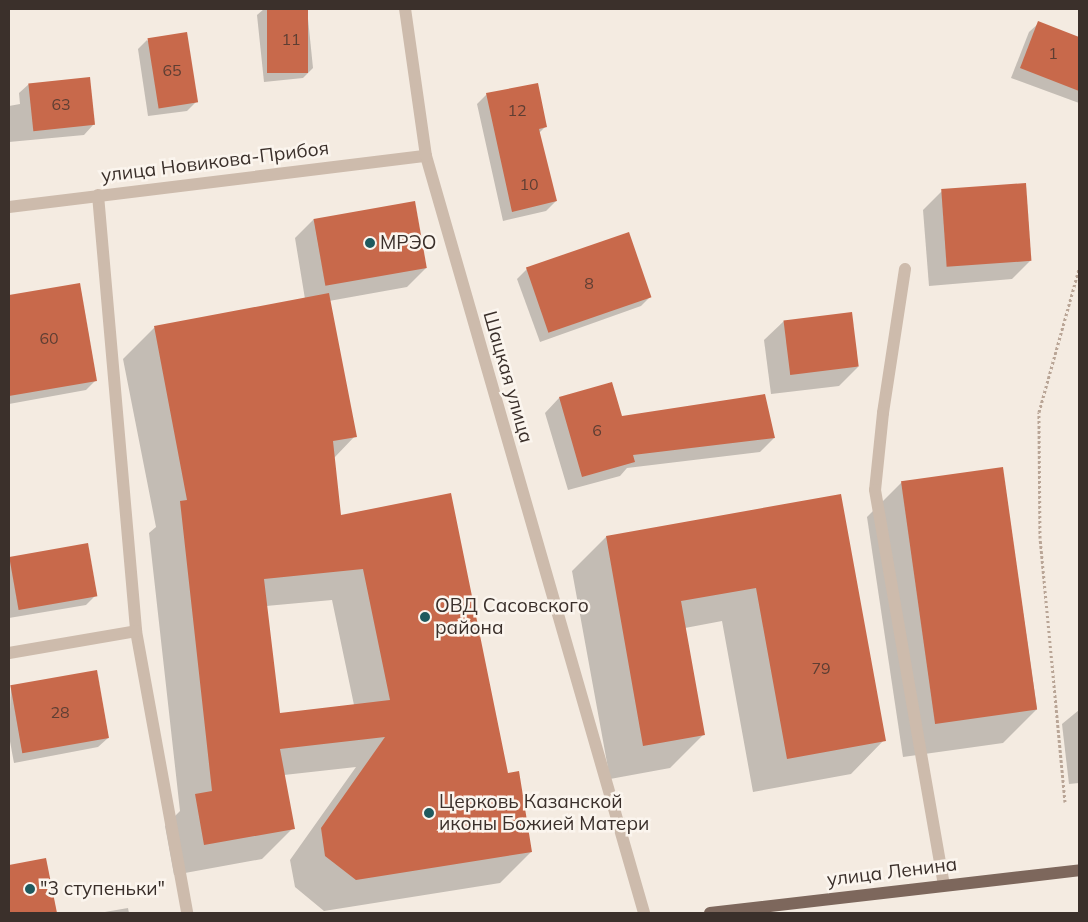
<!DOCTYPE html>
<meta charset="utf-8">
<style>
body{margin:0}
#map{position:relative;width:1088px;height:922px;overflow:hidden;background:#f4ebe1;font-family:Mulish,sans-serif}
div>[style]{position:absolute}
.shadow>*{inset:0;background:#0003}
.building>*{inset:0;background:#c8694b;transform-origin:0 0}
.path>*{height:3px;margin-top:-1.5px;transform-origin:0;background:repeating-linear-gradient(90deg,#b9a596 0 2.5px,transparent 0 5px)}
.service>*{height:12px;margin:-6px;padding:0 6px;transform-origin:6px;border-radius:6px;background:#cdbbac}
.tertiary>*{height:12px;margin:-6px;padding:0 6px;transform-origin:6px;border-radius:6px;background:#cdbbac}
.primary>*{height:12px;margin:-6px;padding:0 6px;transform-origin:6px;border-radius:6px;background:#7d675c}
.dots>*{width:14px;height:14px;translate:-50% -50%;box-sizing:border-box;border:2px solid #fbf5ee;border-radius:50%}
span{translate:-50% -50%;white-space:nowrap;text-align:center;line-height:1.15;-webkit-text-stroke:5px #fbf5ee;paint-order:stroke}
.number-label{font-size:16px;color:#5e3e33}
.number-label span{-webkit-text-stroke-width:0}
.street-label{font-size:19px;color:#3b302b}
.poi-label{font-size:19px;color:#3b302b}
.left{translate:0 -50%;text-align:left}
.frame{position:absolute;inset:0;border:10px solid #3b302b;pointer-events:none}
</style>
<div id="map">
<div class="shadow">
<i style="clip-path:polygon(264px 9px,307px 9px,313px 68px,303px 78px,264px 82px,257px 15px)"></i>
<i style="clip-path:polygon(1039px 23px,1079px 39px,1079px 103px,1011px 78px,1029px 32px)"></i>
<i style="clip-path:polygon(147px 40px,197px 101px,187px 111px,148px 116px,138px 49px)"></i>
<i style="clip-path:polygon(29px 84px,93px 125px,84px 135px,9px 142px,9px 106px,20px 104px,19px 93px)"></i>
<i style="clip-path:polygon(487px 94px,545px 127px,539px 133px,556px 201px,546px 211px,503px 221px,477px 104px)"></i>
<i style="clip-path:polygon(942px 191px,1031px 260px,1012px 279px,929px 286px,923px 210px)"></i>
<i style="clip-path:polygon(evenodd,314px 219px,426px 268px,407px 287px,329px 301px,355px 436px,334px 458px,340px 517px,507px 774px,531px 852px,500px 883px,324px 911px,295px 887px,290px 860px,356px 767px,284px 775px,293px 828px,262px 859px,174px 875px,165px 826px,180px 811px,149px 533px,156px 527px,123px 359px,154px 328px,305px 299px,295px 238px,314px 219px,332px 600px,354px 705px,278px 714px,266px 606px,332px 600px)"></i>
<i style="clip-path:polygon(527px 269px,651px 296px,641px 306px,540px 342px,517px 279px)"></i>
<i style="clip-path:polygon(79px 284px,96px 380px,86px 390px,9px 404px,9px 297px)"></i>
<i style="clip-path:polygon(784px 321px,858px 367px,839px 386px,771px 394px,764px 340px)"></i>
<i style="clip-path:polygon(611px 384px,621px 418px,774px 438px,760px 452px,627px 468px,620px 476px,568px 490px,545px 413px,559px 398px)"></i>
<i style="clip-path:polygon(1002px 468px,1037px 709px,1003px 743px,903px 757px,867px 517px,901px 483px)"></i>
<i style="clip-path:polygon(840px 495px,884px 740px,851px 774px,753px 792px,722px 621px,685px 628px,704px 734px,670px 768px,610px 779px,572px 571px,606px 537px)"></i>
<i style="clip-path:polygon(87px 544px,96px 595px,86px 605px,9px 618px,9px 558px)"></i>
<i style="clip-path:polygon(11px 686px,108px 738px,98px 747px,14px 763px,9px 736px)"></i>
<i style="clip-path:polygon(1079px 710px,1079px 783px,1069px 784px,1062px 724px)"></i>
<i style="clip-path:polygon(45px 859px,55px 913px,9px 913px,9px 866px)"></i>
<i style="clip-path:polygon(128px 908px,129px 913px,99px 913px)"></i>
</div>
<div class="building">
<i style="left:267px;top:9px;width:41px;height:64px"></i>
<i style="clip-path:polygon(1038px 21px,1079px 37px,1079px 91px,1020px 68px)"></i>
<i style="left:187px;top:32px;width:71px;height:40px;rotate:81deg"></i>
<i style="left:90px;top:77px;width:48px;height:62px;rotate:84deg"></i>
<i style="clip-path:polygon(538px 83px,547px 127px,539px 129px,557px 201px,512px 212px,486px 93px)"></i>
<i style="left:1026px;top:183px;width:78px;height:85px;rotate:86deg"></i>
<i style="left:415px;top:201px;width:68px;height:103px;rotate:80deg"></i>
<i style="left:629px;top:232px;width:69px;height:109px;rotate:71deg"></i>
<i style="clip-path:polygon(80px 283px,97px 381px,9px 396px,9px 295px)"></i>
<i style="clip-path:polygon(evenodd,329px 293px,357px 437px,333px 441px,341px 515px,451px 493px,508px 773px,519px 771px,532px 852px,356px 880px,325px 856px,321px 828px,385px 737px,280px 749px,295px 829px,204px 845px,195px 794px,212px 791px,180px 501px,187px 500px,154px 326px,329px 293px,363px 569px,390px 700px,280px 713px,264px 579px,363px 569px)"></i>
<i style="left:852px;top:312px;width:55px;height:69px;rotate:83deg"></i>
<i style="clip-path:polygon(612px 382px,622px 416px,765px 394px,775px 438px,633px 455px,635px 462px,582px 477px,559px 397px)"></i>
<i style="left:1003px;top:467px;width:245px;height:103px;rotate:82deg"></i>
<i style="clip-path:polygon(841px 494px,886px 741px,787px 759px,756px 588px,681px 601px,705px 735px,643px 746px,606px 536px)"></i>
<i style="left:88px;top:543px;width:54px;height:80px;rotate:80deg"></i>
<i style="left:97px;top:670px;width:69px;height:88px;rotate:80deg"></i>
<i style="clip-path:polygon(46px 858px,57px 913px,9px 913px,9px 865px)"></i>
</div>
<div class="path">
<i style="left:1065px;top:802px;width:265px;rotate:-95.4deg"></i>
<i style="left:1040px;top:538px;width:126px;rotate:-90.5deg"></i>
<i style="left:1039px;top:412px;width:148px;rotate:-74.4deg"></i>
</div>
<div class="service">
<i style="left:426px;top:156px;width:788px;rotate:73.93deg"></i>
<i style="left:98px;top:195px;width:438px;rotate:85deg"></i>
<i style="left:136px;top:631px;width:287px;rotate:79.7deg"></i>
<i style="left:905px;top:269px;width:146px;rotate:98.7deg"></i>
<i style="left:883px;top:413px;width:77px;rotate:95.9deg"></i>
<i style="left:875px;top:490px;width:400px;rotate:80.1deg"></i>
<i style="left:9px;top:653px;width:129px;rotate:-9.8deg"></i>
</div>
<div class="tertiary">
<i style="left:9px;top:207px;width:420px;rotate:-7deg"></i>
<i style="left:426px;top:156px;width:148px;rotate:-98.1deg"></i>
</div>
<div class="primary">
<i style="left:710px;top:913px;width:371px;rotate:-6.6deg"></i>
</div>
<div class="dots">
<i style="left:370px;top:243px;background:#1f5a5e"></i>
<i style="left:425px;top:617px;background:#1f5a5e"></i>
<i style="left:429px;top:813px;background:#1f5a5e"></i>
<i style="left:30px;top:889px;background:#1f5a5e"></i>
</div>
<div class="number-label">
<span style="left:291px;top:39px">11</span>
<span style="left:1053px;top:53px">1</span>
<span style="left:172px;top:70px">65</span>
<span style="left:61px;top:104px">63</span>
<span style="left:517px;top:110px">12</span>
<span style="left:529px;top:184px">10</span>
<span style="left:589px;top:283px">8</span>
<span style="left:49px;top:338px">60</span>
<span style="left:597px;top:430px">6</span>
<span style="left:821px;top:668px">79</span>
<span style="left:60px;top:712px">28</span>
</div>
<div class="street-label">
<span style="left:215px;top:162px;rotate:-7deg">улица Новикова-Прибоя</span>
<span style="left:508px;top:377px;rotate:74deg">Шацкая улица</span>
<span style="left:892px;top:872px;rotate:-7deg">улица Ленина</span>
</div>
<div class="poi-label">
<span class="left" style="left:380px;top:243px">МРЭО</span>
<span class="left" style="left:435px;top:617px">ОВД Сасовского<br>района</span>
<span class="left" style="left:439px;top:813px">Церковь Казанской<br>иконы Божией Матери</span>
<span class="left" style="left:40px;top:889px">"3 ступеньки"</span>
</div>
<div class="frame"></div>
</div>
